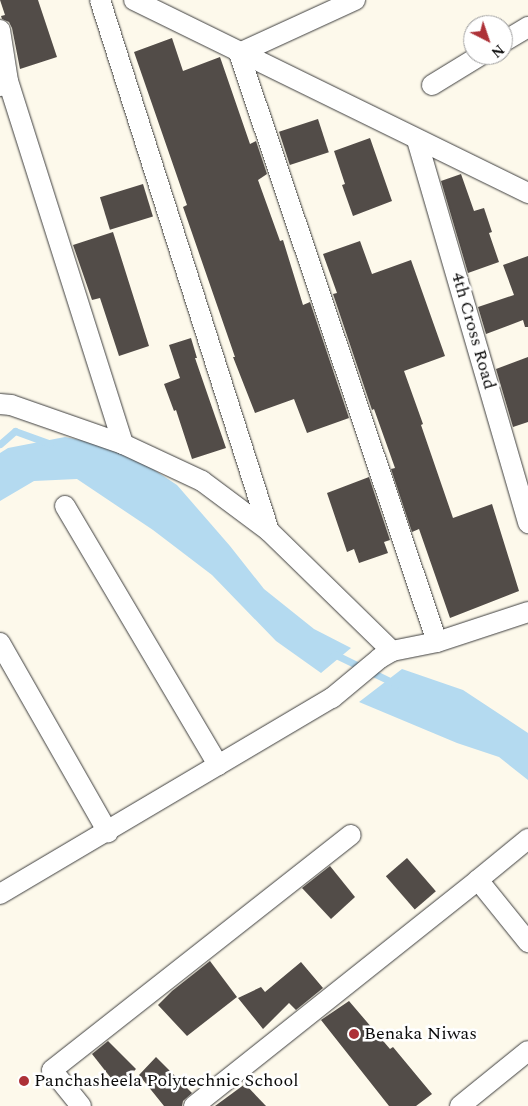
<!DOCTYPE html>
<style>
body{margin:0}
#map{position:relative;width:528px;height:1106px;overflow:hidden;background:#fdf9eb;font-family:Spectral,serif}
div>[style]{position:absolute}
.water>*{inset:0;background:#b4daf0}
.stream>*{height:7px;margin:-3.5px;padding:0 3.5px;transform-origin:3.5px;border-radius:3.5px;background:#b4daf0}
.building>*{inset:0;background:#524c48;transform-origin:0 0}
.roads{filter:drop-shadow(0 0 1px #3e3e3e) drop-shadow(0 0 1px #3e3e3e)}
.street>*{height:20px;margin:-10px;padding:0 10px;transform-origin:10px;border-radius:10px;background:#fff}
.dots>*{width:14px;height:14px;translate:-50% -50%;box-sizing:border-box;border:2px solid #fff;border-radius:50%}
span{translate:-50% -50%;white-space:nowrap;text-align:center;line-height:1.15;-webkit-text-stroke:5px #fff;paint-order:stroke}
.street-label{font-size:18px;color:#0b0b0b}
.poi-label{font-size:18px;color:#0b0b0b}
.left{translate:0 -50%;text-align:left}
.north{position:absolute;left:463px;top:15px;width:50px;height:50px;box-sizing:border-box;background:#fff;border:1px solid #9d9d9d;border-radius:50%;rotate:139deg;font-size:14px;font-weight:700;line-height:20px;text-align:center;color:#0b0b0b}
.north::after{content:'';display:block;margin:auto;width:18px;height:22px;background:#ad3137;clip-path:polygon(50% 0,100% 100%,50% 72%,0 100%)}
</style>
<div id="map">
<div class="water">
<i style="clip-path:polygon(65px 437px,121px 448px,177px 485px,230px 546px,264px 589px,314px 629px,351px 648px,321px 673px,276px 641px,212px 575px,153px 530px,77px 479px,34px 481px,0 501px,0 453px,8px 448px)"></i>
<i style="clip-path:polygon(402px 669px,463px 690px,528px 733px,528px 780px,499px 757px,457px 743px,359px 702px)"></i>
</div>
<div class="stream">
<i style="left:0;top:444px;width:20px;rotate:-41deg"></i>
<i style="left:15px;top:431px;width:37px;rotate:20deg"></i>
<i style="left:334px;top:654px;width:69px;rotate:25.8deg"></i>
</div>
<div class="building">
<i style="clip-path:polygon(0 0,38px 0,57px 57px,20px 69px,12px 28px,9px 22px,2px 19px,1px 16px,5px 15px)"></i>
<i style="clip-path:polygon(172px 38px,183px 71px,220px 57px,250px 144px,256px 141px,267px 174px,258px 180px,280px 241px,283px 240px,303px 305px,310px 302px,349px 418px,307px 433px,294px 399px,255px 413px,233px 357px,235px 357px,183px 207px,187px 205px,134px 52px)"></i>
<i style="left:318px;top:119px;width:35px;height:41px;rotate:72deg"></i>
<i style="clip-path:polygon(370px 138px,392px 201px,353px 216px,342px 185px,345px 184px,334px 151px)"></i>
<i style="clip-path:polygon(461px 174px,474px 211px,484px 208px,492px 232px,489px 233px,499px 262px,468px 273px,441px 181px)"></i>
<i style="left:143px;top:184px;width:34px;height:45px;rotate:73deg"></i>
<i style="clip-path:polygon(113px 232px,149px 346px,119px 356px,100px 298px,92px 300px,73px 245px)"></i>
<i style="clip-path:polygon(360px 241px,372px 274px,411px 260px,445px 356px,404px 371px,423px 424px,421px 425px,453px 518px,492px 504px,519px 591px,450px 618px,419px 529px,412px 532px,391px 469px,395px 468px,374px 409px,372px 410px,333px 294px,337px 293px,323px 254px)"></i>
<i style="clip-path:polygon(528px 256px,528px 327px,525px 327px,523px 320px,486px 334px,478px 307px,514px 295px,503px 265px)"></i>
<i style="clip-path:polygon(191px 338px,197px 358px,195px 358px,226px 448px,192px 459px,176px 410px,174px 411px,164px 384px,180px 378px,169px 345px)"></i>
<i style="clip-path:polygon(528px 357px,528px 422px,513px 427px,496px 369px)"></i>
<i style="clip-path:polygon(369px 477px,390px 540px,384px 542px,388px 553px,359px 563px,354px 549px,347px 552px,327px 493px)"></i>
<i style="left:407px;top:858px;width:44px;height:28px;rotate:49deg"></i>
<i style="clip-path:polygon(330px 866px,355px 897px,331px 919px,302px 888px)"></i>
<i style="clip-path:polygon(210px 961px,237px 997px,187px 1036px,158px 1005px,172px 991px)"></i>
<i style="clip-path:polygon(301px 962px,323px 988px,296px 1010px,289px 1003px,263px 1029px,238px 998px,261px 987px,265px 992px)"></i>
<i style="clip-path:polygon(349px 1001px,390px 1049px,393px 1047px,432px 1094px,416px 1106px,389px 1106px,321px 1020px)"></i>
<i style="clip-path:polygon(108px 1041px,136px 1069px,118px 1087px,92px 1054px)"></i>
<i style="clip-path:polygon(156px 1057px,192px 1093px,183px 1101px,182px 1106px,164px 1106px,139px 1075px)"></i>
<i style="clip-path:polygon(245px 1084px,266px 1106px,215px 1106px)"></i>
</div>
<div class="roads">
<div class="street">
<i style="left:100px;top:0;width:557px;rotate:72.35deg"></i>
<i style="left:134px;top:0;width:439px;rotate:26.1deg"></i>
<i style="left:355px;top:0;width:128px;rotate:155.4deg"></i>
<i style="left:239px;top:53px;width:621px;rotate:71.42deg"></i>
<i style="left:0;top:30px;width:52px;rotate:81.1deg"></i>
<i style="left:503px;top:42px;width:29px;rotate:-31deg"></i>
<i style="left:432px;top:85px;width:57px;rotate:-31.5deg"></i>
<i style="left:0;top:86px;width:9px;rotate:-32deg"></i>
<i style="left:8px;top:81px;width:381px;rotate:72.4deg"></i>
<i style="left:417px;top:140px;width:399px;rotate:73.8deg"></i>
<i style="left:0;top:404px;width:11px;rotate:5deg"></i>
<i style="left:11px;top:405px;width:119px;rotate:19.2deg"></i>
<i style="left:123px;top:444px;width:87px;rotate:25.1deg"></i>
<i style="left:202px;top:481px;width:84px;rotate:36.7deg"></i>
<i style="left:269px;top:531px;width:172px;rotate:44.3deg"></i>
<i style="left:392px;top:651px;width:46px;rotate:-11.3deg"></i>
<i style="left:437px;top:642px;width:96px;rotate:-18.2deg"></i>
<i style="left:65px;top:506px;width:301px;rotate:59.4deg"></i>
<i style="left:0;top:643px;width:218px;rotate:60.3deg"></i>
<i style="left:478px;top:880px;width:65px;rotate:-39.4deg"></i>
<i style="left:0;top:894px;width:386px;rotate:-30.6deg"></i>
<i style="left:332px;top:698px;width:62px;rotate:-39.8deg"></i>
<i style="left:380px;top:658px;width:14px;rotate:-30deg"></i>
<i style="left:81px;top:1106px;width:46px;rotate:-128.9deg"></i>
<i style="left:52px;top:1070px;width:380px;rotate:-38.2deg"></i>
<i style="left:194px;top:1106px;width:363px;rotate:-38.5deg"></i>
<i style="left:478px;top:880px;width:80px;rotate:51.1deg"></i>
<i style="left:460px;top:1106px;width:87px;rotate:-39deg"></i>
</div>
</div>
<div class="dots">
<i style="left:354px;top:1034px;background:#ad3137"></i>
<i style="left:24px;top:1081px;background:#ad3137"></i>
</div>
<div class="street-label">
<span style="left:473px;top:331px;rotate:74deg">4th Cross Road</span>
</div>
<div class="poi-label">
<span class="left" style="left:364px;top:1034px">Benaka Niwas</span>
<span class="left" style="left:34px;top:1081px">Panchasheela Polytechnic School</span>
</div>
<div class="north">N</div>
</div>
